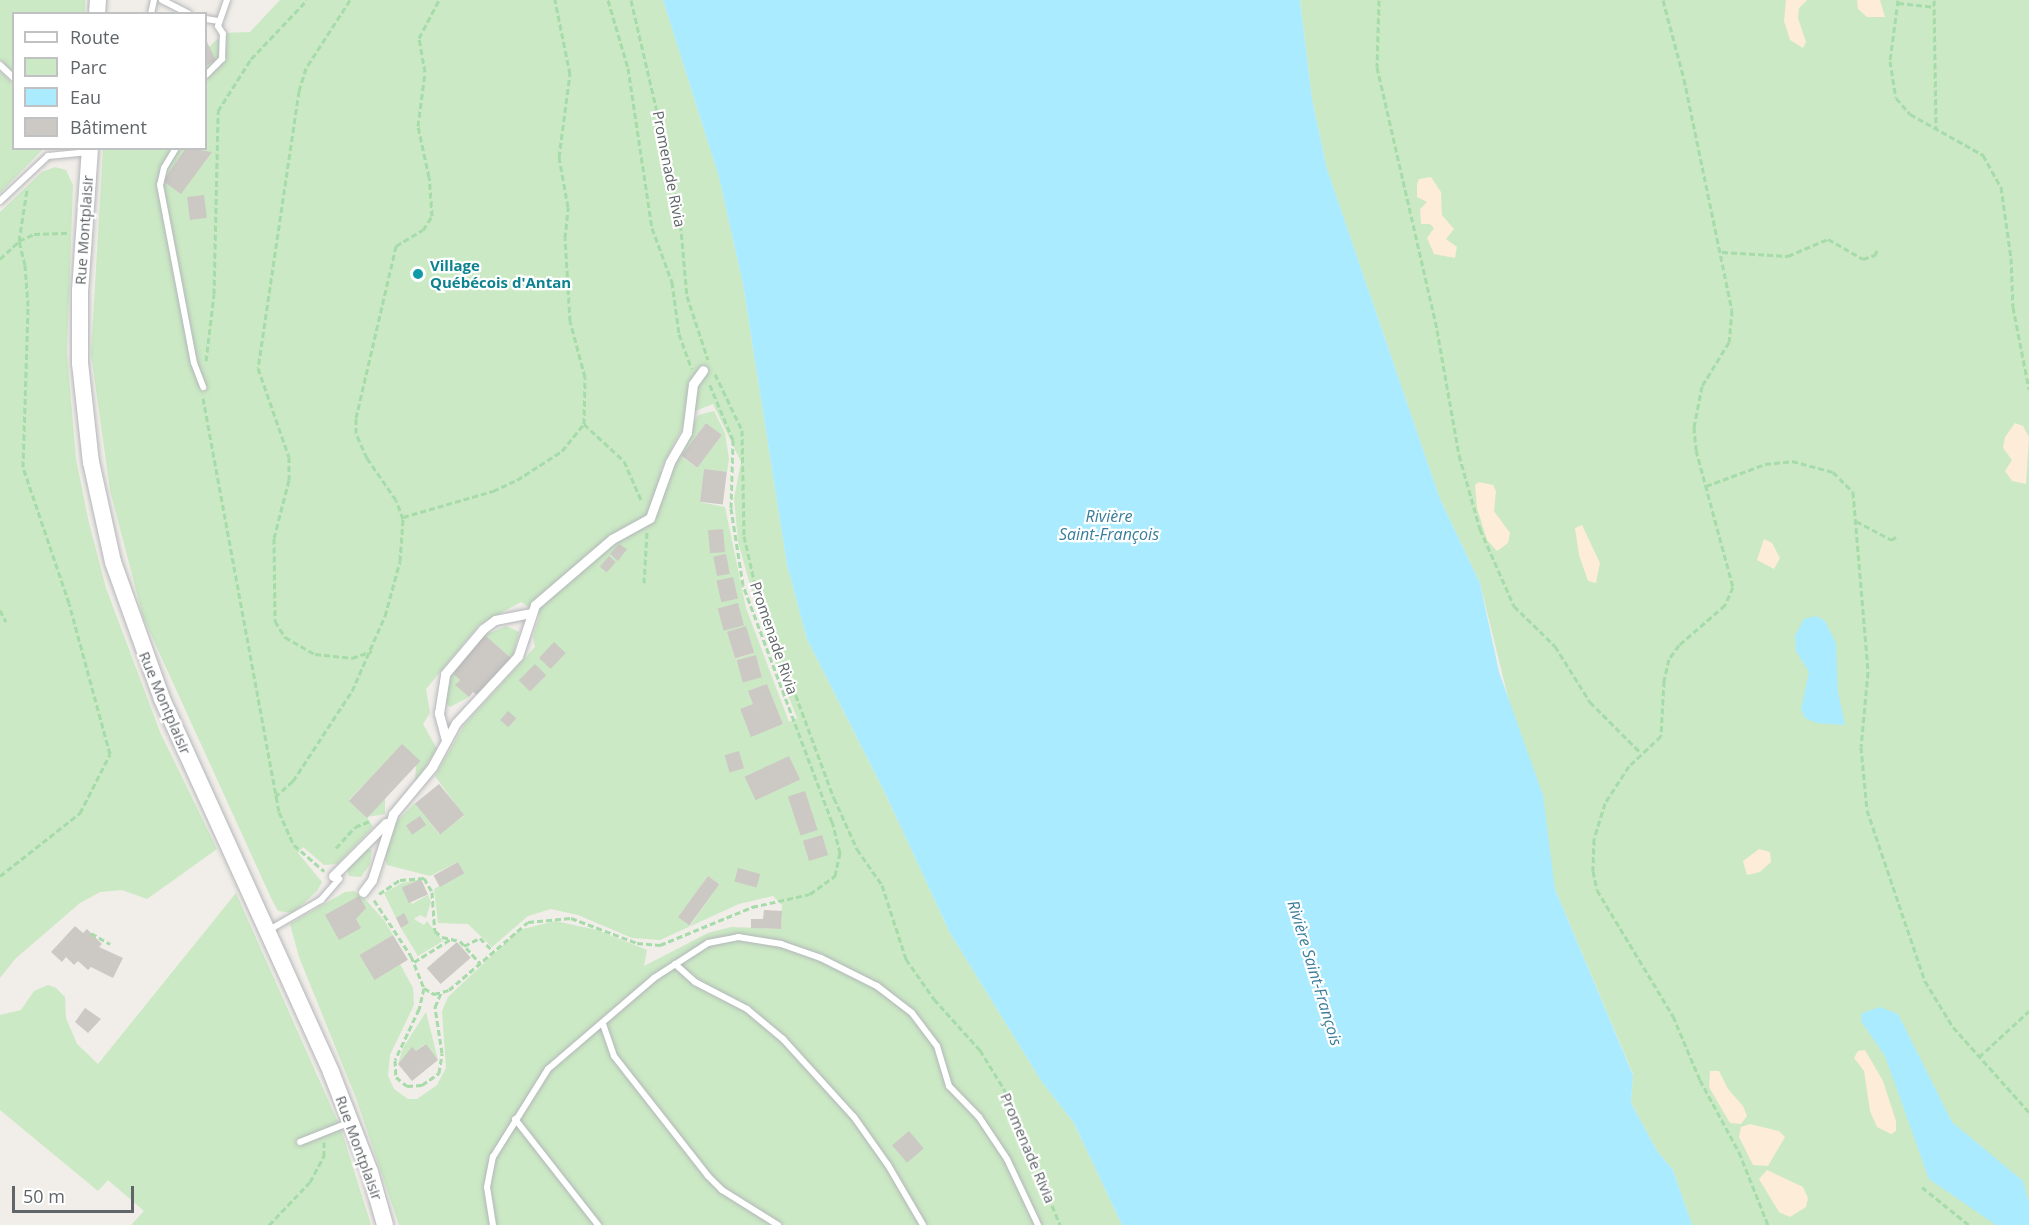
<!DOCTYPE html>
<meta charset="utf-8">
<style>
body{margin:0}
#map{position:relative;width:2029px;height:1225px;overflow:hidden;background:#f1ede8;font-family:"Open Sans",sans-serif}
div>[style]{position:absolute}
.green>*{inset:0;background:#cbe9c4}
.sand>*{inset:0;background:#fcecd8}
.water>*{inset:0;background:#aaebff}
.building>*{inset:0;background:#ccc8c4;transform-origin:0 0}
.path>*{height:3px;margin-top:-1.5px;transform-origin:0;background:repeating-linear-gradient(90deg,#a6dbaa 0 6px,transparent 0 9px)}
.roads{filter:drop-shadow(0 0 2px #b3b7ba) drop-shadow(0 0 2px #b3b7ba)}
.service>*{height:6px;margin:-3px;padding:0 3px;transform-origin:3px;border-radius:3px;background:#fff}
.pedestrian>*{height:9px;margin:-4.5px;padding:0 4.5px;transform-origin:4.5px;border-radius:4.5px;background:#fff}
.tertiary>*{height:16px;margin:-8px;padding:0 8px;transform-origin:8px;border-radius:8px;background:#fff}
.dots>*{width:16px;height:16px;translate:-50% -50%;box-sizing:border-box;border:3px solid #fff;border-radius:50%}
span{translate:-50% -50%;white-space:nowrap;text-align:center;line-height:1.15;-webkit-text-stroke:4.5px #fff;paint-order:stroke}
.street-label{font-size:15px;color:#5f6568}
.culture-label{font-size:15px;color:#0d838f;font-weight:700}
.left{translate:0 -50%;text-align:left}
.water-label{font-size:16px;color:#397c9b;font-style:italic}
.legend{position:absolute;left:12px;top:12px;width:195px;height:138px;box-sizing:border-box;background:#fff;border:2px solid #bfc1c3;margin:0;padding:8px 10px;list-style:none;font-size:18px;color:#5f6568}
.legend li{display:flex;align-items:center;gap:12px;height:30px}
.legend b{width:30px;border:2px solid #bfc1c3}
.scale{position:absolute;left:12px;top:1186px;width:122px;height:27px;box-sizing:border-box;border:3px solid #5f6568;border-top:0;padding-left:8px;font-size:18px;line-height:21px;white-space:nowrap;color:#5f6568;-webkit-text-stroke:4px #fff;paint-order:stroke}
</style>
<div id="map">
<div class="green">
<i style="clip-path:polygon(0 0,85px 0,85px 13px,14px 14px,13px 73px,0 60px)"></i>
<i style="clip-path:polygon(evenodd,280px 0,663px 0,719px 177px,743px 284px,787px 565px,807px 639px,886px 795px,950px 933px,1042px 1082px,1074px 1123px,1122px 1225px,399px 1225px,356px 1098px,299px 957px,290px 924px,345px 892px,354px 891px,364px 898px,384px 920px,393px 935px,361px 955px,375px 979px,400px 964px,413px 988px,414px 1005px,390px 1055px,388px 1076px,394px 1089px,408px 1099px,417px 1099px,437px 1085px,446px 1068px,442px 1011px,448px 997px,519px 930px,555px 921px,597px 930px,647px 950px,644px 966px,708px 933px,731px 927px,781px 929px,782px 905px,773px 896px,739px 904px,660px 940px,632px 938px,578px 915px,551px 909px,528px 916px,492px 947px,468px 924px,438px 923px,434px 889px,464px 873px,458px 862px,430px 876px,387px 865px,385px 859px,393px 825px,415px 803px,439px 834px,464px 816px,435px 776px,465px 724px,535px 647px,533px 637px,540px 615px,521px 602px,479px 625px,426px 689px,430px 713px,423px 724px,437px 749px,415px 783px,416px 765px,402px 745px,349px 800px,367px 817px,385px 797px,385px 814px,367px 817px,373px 827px,337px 864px,324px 865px,303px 847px,298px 853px,322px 882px,317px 891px,293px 913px,278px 911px,272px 900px,143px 617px,110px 490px,91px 354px,103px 149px,206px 148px,206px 66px,216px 60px,209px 47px,224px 33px,250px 32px,280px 0,713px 404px,741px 462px,734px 498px,738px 542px,764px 634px,797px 718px,789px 722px,746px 608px,725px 507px,700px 502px,704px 469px,727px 472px,729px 459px,725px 433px,714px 411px,698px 415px,667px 474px,660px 471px,690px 413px,713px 404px,280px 0,706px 423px,722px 435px,697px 468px,681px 456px,706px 423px,280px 0,746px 626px,754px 653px,735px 659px,727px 632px,746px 626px,280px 0,756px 655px,762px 677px,743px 682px,737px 661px,756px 655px,280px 0,767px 684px,783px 724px,751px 736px,740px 709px,753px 704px,749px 691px,767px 684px,280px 0,708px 876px,719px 884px,690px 926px,679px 918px,708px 876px)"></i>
<i style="clip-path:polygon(1300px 0,2029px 0,2029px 1225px,1692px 1225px,1673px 1170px,1657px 1151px,1631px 1103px,1633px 1074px,1555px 889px,1480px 583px,1440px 499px,1327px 169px,1312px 99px)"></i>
<i style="clip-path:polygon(0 71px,13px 84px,14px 148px,43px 149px,0 193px)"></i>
<i style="clip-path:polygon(55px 167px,66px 170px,73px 185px,67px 353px,76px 459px,89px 523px,106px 588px,160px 732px,217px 849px,147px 899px,122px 890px,100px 892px,80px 903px,15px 959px,0 978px,0 212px,42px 172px)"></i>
<i style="clip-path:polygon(506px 626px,519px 632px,512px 659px,485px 635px)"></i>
<i style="clip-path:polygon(451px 672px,460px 680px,456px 685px,469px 697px,450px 707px,446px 704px,445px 684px)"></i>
<i style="clip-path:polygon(366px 848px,372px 850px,370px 864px,361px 877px,349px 876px,347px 867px)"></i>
<i style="clip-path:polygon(421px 879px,404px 889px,412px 904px,428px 895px,431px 902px,426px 918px,420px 915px,414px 919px,424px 925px,427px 921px,443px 941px,418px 956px,401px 928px,409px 923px,404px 914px,396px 918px,384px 893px,402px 883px)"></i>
<i style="clip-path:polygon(236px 893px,341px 1129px,371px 1225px,131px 1225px,144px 1211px,108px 1180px,98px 1191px,0 1110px,0 1015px,21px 1010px,34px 991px,48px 985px,56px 988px,65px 997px,66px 1018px,77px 1044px,98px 1064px)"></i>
<i style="clip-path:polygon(426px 1012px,438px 1060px,425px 1044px,416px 1051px,412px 1048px,398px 1064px,403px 1048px)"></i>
</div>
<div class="sand">
<i style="clip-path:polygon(1786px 0,1807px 0,1799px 8px,1798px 18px,1806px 42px,1803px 48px,1790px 40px,1784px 21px)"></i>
<i style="clip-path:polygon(1857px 0,1880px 0,1885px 17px,1867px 17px,1858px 9px)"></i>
<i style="clip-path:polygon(1431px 177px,1441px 192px,1442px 215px,1454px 229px,1446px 239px,1457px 247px,1455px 258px,1434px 254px,1427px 238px,1434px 228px,1430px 224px,1421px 224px,1420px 209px,1427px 202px,1417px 197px,1417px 184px,1419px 179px)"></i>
<i style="clip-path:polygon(2015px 423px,2023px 426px,2029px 437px,2026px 484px,2012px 481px,2005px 471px,2012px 460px,2003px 448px,2005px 437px)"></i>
<i style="clip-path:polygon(1479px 482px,1493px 485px,1496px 491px,1494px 511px,1510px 533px,1508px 543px,1497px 551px,1487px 540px,1477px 508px,1475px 485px)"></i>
<i style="clip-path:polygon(1582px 525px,1600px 563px,1596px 583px,1588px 581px,1579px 555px,1575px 528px)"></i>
<i style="clip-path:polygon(1764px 539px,1772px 543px,1780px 558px,1774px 569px,1757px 560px)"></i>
<i style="clip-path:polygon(1759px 849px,1770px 852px,1771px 862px,1760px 872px,1747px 875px,1743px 861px)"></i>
<i style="clip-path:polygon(1865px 1050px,1883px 1081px,1896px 1121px,1896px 1131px,1891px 1134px,1877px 1127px,1870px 1111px,1864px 1071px,1854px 1058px,1858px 1051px)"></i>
<i style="clip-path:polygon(1710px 1071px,1719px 1071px,1728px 1089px,1743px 1106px,1747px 1116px,1741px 1124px,1730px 1123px,1709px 1087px)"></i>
<i style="clip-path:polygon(1750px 1124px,1779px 1131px,1785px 1137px,1768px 1166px,1753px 1165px,1739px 1137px,1741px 1127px)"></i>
<i style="clip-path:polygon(1767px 1170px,1803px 1187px,1808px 1198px,1806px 1207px,1790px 1217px,1779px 1212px,1759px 1179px)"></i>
</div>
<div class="water">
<i style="clip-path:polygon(663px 0,1300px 0,1312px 99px,1327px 169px,1440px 499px,1480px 583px,1499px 672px,1543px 795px,1555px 889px,1633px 1075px,1631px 1103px,1657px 1151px,1673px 1170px,1692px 1225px,1122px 1225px,1074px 1123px,1042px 1082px,950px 933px,886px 795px,807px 639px,787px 565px,743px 284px,719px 177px)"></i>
<i style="clip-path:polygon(1816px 616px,1825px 621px,1836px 643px,1838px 692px,1845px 725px,1816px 723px,1805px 718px,1801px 709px,1809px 672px,1796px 651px,1795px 636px,1804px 619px)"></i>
<i style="clip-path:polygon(1880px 1007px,1898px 1014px,1952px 1122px,2023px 1181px,2029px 1203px,2029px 1225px,1996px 1225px,1929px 1179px,1885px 1056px,1861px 1021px,1862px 1013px)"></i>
</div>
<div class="building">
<i style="clip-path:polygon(206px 40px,216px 60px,206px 66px)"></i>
<i style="clip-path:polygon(186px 148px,212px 152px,181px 194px,163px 181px)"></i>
<i style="left:204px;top:195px;width:23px;height:17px;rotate:83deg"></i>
<i style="left:706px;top:423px;width:20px;height:41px;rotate:37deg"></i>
<i style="left:704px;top:469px;width:23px;height:33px;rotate:7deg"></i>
<i style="left:723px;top:529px;width:23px;height:15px;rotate:85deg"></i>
<i style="clip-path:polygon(619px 544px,627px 549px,618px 561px,610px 554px)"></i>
<i style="left:726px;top:554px;width:20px;height:13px;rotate:79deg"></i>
<i style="left:609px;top:556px;width:9px;height:14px;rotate:41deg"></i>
<i style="left:733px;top:577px;width:22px;height:17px;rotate:77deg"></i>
<i style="left:738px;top:603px;width:23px;height:21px;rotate:75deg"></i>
<i style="left:746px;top:626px;width:28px;height:20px;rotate:73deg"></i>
<i style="clip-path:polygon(485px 635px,512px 659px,478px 696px,473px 692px,469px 697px,455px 685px,460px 680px,451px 672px)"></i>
<i style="left:554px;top:642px;width:16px;height:22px;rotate:43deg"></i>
<i style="left:756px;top:655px;width:23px;height:20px;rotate:75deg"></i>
<i style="left:535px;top:664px;width:16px;height:23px;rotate:45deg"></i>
<i style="clip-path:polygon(767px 684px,783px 724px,751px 737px,740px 709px,753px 704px,748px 691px)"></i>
<i style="left:508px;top:711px;width:11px;height:12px;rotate:41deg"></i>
<i style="left:402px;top:744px;width:25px;height:78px;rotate:43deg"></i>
<i style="left:739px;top:751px;width:18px;height:15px;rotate:74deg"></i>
<i style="left:789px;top:756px;width:26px;height:49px;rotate:65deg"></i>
<i style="left:439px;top:784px;width:40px;height:31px;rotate:51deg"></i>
<i style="left:805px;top:791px;width:41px;height:18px;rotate:72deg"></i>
<i style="left:420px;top:816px;width:11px;height:17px;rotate:56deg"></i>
<i style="left:822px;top:835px;width:21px;height:20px;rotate:73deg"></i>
<i style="left:458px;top:862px;width:13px;height:28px;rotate:61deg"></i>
<i style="left:738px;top:868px;width:23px;height:14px;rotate:15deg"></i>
<i style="left:708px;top:876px;width:14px;height:51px;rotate:36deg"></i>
<i style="left:421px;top:879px;width:17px;height:21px;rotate:66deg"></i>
<i style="clip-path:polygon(359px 896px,366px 908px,356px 919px,361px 928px,339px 940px,325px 915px)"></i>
<i style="clip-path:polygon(764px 910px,782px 911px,781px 929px,751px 928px,751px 919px,763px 919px)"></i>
<i style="clip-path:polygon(404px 913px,409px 923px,401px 928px,396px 918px)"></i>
<i style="clip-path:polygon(75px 926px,83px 933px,87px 929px,102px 944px,99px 947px,123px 958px,113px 978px,91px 967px,88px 970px,78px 961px,74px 965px,66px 957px,62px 962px,51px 952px)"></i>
<i style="left:393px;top:935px;width:29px;height:39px;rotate:59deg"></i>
<i style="left:457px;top:942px;width:21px;height:40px;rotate:49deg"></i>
<i style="clip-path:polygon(85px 1008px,101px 1019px,88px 1033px,75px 1022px)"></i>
<i style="clip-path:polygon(426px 1044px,438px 1060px,412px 1081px,398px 1064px,412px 1047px,416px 1051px)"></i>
<i style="left:909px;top:1131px;width:23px;height:22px;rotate:50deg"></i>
</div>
<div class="path">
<i style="left:350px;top:0;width:81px;rotate:122.9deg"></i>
<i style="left:306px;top:68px;width:24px;rotate:107deg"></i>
<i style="left:299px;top:91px;width:280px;rotate:98.4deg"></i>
<i style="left:258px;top:368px;width:94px;rotate:70.8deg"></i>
<i style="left:289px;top:457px;width:23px;rotate:90deg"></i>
<i style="left:289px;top:480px;width:60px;rotate:104.5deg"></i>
<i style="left:274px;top:538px;width:83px;rotate:89.3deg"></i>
<i style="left:275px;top:621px;width:19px;rotate:58deg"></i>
<i style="left:285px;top:637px;width:34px;rotate:30deg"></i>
<i style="left:315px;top:654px;width:37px;rotate:6deg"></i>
<i style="left:352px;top:658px;width:21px;rotate:-19deg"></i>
<i style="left:608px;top:0;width:71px;rotate:73.6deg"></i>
<i style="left:628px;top:68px;width:162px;rotate:81.5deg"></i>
<i style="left:652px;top:228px;width:58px;rotate:69.7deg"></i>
<i style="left:672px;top:282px;width:52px;rotate:82.3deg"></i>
<i style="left:679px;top:334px;width:37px;rotate:70deg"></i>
<i style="left:631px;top:0;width:212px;rotate:76.9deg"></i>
<i style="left:679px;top:207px;width:89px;rotate:84.9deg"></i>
<i style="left:687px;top:296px;width:67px;rotate:71.8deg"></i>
<i style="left:1379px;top:0;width:67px;rotate:91.7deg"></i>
<i style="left:1377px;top:67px;width:270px;rotate:77.1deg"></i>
<i style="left:1437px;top:330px;width:127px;rotate:80deg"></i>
<i style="left:1459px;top:455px;width:77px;rotate:74.2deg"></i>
<i style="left:1480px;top:529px;width:84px;rotate:66.2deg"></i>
<i style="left:1514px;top:606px;width:57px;rotate:44.3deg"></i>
<i style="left:1555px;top:646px;width:66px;rotate:58deg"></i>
<i style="left:1590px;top:702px;width:72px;rotate:45deg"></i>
<i style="left:1663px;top:0;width:82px;rotate:75.1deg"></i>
<i style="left:1684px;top:79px;width:236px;rotate:78.3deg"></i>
<i style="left:1732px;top:310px;width:32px;rotate:95deg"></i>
<i style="left:1729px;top:342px;width:52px;rotate:121.5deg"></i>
<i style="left:1702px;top:386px;width:42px;rotate:101deg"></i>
<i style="left:1694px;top:427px;width:23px;rotate:85deg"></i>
<i style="left:1696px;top:450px;width:142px;rotate:74.9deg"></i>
<i style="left:1733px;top:587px;width:20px;rotate:114deg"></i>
<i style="left:1725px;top:605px;width:61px;rotate:139deg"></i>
<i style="left:1679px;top:645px;width:17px;rotate:126deg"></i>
<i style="left:1669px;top:659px;width:23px;rotate:103deg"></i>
<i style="left:1664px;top:681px;width:55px;rotate:93.1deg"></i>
<i style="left:1661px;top:736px;width:44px;rotate:136.8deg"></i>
<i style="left:1629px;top:766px;width:44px;rotate:123deg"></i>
<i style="left:1605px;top:803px;width:38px;rotate:107deg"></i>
<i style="left:1594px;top:839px;width:32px;rotate:92deg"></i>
<i style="left:1593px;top:871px;width:19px;rotate:78deg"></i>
<i style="left:1597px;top:890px;width:147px;rotate:58.9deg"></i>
<i style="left:1673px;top:1016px;width:69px;rotate:67.1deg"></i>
<i style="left:1700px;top:1080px;width:82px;rotate:61.6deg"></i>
<i style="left:1739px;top:1152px;width:79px;rotate:68.3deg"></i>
<i style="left:1898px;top:0;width:62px;rotate:97.5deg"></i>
<i style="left:1890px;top:61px;width:37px;rotate:81deg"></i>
<i style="left:1896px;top:98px;width:21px;rotate:49deg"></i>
<i style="left:1910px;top:114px;width:84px;rotate:29.3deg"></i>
<i style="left:1983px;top:155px;width:37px;rotate:61deg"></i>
<i style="left:2001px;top:187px;width:72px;rotate:82deg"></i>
<i style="left:2011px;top:258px;width:49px;rotate:87.7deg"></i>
<i style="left:2013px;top:307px;width:84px;rotate:79deg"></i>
<i style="left:1934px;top:0;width:128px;rotate:89.1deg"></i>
<i style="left:1898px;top:3px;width:36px;rotate:6deg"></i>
<i style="left:1722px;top:252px;width:66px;rotate:3.5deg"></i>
<i style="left:1788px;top:256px;width:43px;rotate:-23deg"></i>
<i style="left:1828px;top:239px;width:40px;rotate:29.7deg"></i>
<i style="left:1863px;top:259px;width:13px;rotate:-18deg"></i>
<i style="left:1875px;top:255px;width:5px;rotate:-68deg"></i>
<i style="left:0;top:259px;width:26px;rotate:-43deg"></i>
<i style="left:19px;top:241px;width:17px;rotate:-25deg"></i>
<i style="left:34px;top:234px;width:35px;rotate:-2deg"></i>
<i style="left:206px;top:361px;width:67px;rotate:-83.2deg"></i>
<i style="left:214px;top:294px;width:183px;rotate:-88.7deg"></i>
<i style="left:218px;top:111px;width:62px;rotate:-57.6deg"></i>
<i style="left:251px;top:59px;width:81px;rotate:-46.5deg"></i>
<i style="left:715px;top:374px;width:62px;rotate:64.3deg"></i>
<i style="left:742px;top:430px;width:106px;rotate:88.9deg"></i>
<i style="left:744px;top:536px;width:50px;rotate:77.3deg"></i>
<i style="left:755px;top:585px;width:227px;rotate:69.7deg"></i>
<i style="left:834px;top:798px;width:56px;rotate:65.7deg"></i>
<i style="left:857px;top:849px;width:44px;rotate:55.2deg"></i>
<i style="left:882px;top:885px;width:78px;rotate:72deg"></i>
<i style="left:906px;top:959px;width:49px;rotate:55deg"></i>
<i style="left:934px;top:999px;width:69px;rotate:48deg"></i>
<i style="left:980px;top:1050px;width:46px;rotate:58.4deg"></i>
<i style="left:1004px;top:1089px;width:147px;rotate:67.6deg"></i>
<i style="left:203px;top:398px;width:421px;rotate:79.6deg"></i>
<i style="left:279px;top:812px;width:36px;rotate:66deg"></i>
<i style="left:294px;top:845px;width:40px;rotate:41deg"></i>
<i style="left:584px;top:424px;width:54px;rotate:42.8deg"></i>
<i style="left:624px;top:461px;width:45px;rotate:66.3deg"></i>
<i style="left:1706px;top:486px;width:63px;rotate:-20.4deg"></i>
<i style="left:1765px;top:464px;width:27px;rotate:-6deg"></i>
<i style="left:1792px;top:461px;width:42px;rotate:15deg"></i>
<i style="left:1833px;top:472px;width:28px;rotate:45deg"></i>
<i style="left:1853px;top:492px;width:181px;rotate:85.2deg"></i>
<i style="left:1868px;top:672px;width:75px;rotate:95.3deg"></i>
<i style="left:1861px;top:747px;width:63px;rotate:84.6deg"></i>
<i style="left:1867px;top:810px;width:181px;rotate:71.3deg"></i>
<i style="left:1925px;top:981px;width:54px;rotate:58.7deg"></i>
<i style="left:1953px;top:1027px;width:114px;rotate:48.2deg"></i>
<i style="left:403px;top:517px;width:94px;rotate:-16.1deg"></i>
<i style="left:493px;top:491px;width:26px;rotate:-25deg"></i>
<i style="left:517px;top:480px;width:54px;rotate:-32.8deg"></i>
<i style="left:562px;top:451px;width:35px;rotate:-51deg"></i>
<i style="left:584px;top:424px;width:47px;rotate:-88.8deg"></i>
<i style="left:585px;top:377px;width:58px;rotate:-105deg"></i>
<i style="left:570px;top:321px;width:83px;rotate:-93.4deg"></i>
<i style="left:565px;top:238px;width:31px;rotate:-84deg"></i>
<i style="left:568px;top:207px;width:51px;rotate:-100.2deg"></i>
<i style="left:559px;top:157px;width:84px;rotate:-82.5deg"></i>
<i style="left:570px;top:74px;width:76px;rotate:-101.5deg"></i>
<i style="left:1856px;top:521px;width:40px;rotate:28deg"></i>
<i style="left:1891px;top:540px;width:6px;rotate:-31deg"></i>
<i style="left:644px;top:583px;width:51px;rotate:-86.6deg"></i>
<i style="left:0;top:610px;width:13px;rotate:63deg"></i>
<i style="left:275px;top:797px;width:24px;rotate:-42deg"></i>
<i style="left:293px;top:781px;width:108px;rotate:-56.8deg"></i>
<i style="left:352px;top:691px;width:82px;rotate:-66.3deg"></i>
<i style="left:385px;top:616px;width:57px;rotate:-74.7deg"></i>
<i style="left:400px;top:561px;width:42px;rotate:-85.9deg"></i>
<i style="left:403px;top:519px;width:20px;rotate:-110deg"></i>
<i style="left:396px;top:500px;width:51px;rotate:-124.6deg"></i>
<i style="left:367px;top:458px;width:27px;rotate:-114deg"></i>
<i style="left:356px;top:433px;width:15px;rotate:-90deg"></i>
<i style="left:356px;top:418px;width:177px;rotate:-76.9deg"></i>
<i style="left:396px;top:246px;width:31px;rotate:-31deg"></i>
<i style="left:423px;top:230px;width:17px;rotate:-57deg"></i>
<i style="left:432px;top:216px;width:39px;rotate:-94deg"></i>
<i style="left:429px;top:177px;width:52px;rotate:-102.2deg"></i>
<i style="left:418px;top:126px;width:54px;rotate:-82.6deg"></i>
<i style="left:425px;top:72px;width:35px;rotate:-100deg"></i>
<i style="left:419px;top:38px;width:43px;rotate:-62.2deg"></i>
<i style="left:336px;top:848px;width:28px;rotate:-48deg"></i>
<i style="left:355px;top:827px;width:16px;rotate:-22deg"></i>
<i style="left:0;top:876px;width:102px;rotate:-38.2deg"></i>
<i style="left:80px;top:813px;width:66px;rotate:-63deg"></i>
<i style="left:110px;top:754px;width:156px;rotate:-105.2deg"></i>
<i style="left:69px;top:603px;width:144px;rotate:-108.7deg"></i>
<i style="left:23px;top:467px;width:161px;rotate:-88.2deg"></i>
<i style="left:28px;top:306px;width:41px;rotate:-94.2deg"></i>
<i style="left:25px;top:265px;width:25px;rotate:-104deg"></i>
<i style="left:19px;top:241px;width:52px;rotate:-81.1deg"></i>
<i style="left:379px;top:894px;width:25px;rotate:-34deg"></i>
<i style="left:400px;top:880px;width:24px;rotate:-5deg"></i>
<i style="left:424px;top:878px;width:16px;rotate:60deg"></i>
<i style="left:432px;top:892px;width:39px;rotate:86deg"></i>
<i style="left:435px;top:931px;width:9px;rotate:41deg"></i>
<i style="left:442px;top:937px;width:18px;rotate:13deg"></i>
<i style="left:460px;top:941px;width:30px;rotate:48deg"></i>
<i style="left:374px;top:900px;width:67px;rotate:56.5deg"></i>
<i style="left:411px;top:956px;width:35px;rotate:68deg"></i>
<i style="left:424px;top:988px;width:12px;rotate:31deg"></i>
<i style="left:434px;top:994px;width:16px;rotate:-15deg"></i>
<i style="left:449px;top:990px;width:104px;rotate:-40.7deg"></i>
<i style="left:528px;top:922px;width:43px;rotate:-5.3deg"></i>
<i style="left:571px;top:918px;width:71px;rotate:20.7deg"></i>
<i style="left:637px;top:943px;width:23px;rotate:5deg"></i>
<i style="left:660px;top:945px;width:100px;rotate:-22.4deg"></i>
<i style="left:752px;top:907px;width:59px;rotate:-12.6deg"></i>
<i style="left:810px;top:894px;width:31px;rotate:-36deg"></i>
<i style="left:835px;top:876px;width:24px;rotate:-78deg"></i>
<i style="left:840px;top:853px;width:32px;rotate:-104deg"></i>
<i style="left:832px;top:822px;width:253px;rotate:-110.6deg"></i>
<i style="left:743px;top:585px;width:78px;rotate:-98.9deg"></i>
<i style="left:731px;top:508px;width:68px;rotate:-88.3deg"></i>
<i style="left:733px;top:440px;width:62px;rotate:-112.8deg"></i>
<i style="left:91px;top:933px;width:22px;rotate:30deg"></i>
<i style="left:464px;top:946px;width:18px;rotate:-27deg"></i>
<i style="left:480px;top:938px;width:18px;rotate:45deg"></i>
<i style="left:414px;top:962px;width:44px;rotate:-31.9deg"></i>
<i style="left:424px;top:988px;width:22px;rotate:103deg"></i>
<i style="left:419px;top:1009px;width:56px;rotate:115.2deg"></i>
<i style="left:395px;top:1060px;width:17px;rotate:87deg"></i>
<i style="left:396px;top:1077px;width:14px;rotate:39deg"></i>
<i style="left:407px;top:1086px;width:15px;rotate:-4deg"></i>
<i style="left:422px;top:1085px;width:21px;rotate:-35deg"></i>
<i style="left:439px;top:1073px;width:20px;rotate:-81deg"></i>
<i style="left:442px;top:1053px;width:47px;rotate:-98.7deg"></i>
<i style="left:435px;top:1007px;width:15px;rotate:-67deg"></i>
<i style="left:1979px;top:1057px;width:68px;rotate:-42.6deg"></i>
<i style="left:1922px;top:1187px;width:60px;rotate:39deg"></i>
<i style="left:269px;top:1225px;width:59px;rotate:-46.4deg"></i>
<i style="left:310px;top:1182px;width:30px;rotate:-62deg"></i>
<i style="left:324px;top:1156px;width:14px;rotate:-90deg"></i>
</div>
<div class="roads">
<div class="service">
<i style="left:162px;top:0;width:30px;rotate:27deg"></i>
<i style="left:151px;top:14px;width:14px;rotate:-78deg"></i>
<i style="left:206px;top:19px;width:12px;rotate:9deg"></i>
<i style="left:0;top:65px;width:19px;rotate:43deg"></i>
<i style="left:206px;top:75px;width:23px;rotate:-45deg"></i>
<i style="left:222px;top:59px;width:25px;rotate:-88deg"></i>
<i style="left:223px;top:34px;width:9px;rotate:-122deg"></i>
<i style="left:218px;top:26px;width:28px;rotate:-71deg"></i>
<i style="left:176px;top:148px;width:23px;rotate:121deg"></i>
<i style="left:164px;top:168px;width:17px;rotate:103deg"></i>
<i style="left:160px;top:185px;width:181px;rotate:79.2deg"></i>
<i style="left:194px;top:363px;width:26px;rotate:69deg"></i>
<i style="left:0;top:201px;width:66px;rotate:-43.2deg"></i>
<i style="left:48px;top:156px;width:41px;rotate:-5.6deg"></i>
<i style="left:269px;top:930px;width:60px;rotate:-30deg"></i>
<i style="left:321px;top:900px;width:28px;rotate:-49deg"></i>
<i style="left:675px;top:964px;width:27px;rotate:42deg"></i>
<i style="left:695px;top:982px;width:59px;rotate:27.4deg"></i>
<i style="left:747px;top:1009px;width:47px;rotate:39.8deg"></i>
<i style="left:783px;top:1039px;width:105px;rotate:47.7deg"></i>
<i style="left:854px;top:1117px;width:59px;rotate:54.7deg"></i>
<i style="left:888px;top:1165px;width:69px;rotate:59.7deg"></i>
<i style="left:603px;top:1024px;width:34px;rotate:71deg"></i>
<i style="left:614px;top:1056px;width:152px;rotate:51.9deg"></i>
<i style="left:708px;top:1176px;width:20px;rotate:45deg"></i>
<i style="left:722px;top:1190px;width:66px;rotate:32deg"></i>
<i style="left:515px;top:1119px;width:135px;rotate:51.9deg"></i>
<i style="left:300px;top:1142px;width:52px;rotate:-21.6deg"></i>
<i style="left:493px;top:1225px;width:38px;rotate:-99deg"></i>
<i style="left:487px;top:1187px;width:31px;rotate:-79deg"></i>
<i style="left:493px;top:1157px;width:104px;rotate:-58deg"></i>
<i style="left:548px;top:1069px;width:140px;rotate:-40.6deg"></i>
<i style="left:654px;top:978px;width:64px;rotate:-32.9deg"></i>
<i style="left:708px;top:943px;width:31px;rotate:-11deg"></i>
<i style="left:738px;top:937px;width:44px;rotate:9.2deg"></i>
<i style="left:781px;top:944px;width:42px;rotate:19.3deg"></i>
<i style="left:821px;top:958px;width:63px;rotate:26.6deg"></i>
<i style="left:877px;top:986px;width:44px;rotate:37.6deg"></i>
<i style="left:912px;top:1013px;width:41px;rotate:52.9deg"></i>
<i style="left:937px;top:1046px;width:42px;rotate:73.3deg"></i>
<i style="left:949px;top:1086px;width:43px;rotate:45.9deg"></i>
<i style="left:979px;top:1117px;width:50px;rotate:56.3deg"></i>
<i style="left:1007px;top:1159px;width:73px;rotate:64.8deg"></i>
</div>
<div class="pedestrian">
<i style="left:446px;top:740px;width:28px;rotate:-105deg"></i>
<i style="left:439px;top:713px;width:39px;rotate:-81deg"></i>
<i style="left:445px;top:674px;width:59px;rotate:-49.8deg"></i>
<i style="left:483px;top:629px;width:15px;rotate:-37deg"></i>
<i style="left:495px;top:620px;width:36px;rotate:-11deg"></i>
<i style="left:333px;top:876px;width:75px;rotate:-45deg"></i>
<i style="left:363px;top:892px;width:15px;rotate:-53deg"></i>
<i style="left:372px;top:880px;width:69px;rotate:-72.3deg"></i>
<i style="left:393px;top:814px;width:61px;rotate:-50.3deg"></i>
<i style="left:432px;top:767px;width:50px;rotate:-61.4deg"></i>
<i style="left:456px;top:723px;width:91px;rotate:-47.2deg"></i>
<i style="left:518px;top:656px;width:54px;rotate:-71.6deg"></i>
<i style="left:535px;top:605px;width:101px;rotate:-40.6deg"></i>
<i style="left:612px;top:539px;width:43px;rotate:-28.9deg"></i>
<i style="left:650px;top:518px;width:59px;rotate:-70.3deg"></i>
<i style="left:670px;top:462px;width:34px;rotate:-60deg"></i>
<i style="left:687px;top:432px;width:48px;rotate:-82.9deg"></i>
<i style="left:693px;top:384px;width:17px;rotate:-54deg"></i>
</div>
<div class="tertiary">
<i style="left:97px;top:14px;width:14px;rotate:-86deg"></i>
<i style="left:90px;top:148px;width:142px;rotate:94deg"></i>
<i style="left:80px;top:290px;width:73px;rotate:90deg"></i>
<i style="left:80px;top:363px;width:100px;rotate:83.7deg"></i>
<i style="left:91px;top:462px;width:102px;rotate:77.6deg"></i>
<i style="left:113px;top:562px;width:145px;rotate:70.3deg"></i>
<i style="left:162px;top:699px;width:409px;rotate:65.6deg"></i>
<i style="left:331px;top:1072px;width:107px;rotate:68.7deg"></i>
<i style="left:370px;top:1172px;width:55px;rotate:74.2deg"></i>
</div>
</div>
<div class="dots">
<i style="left:418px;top:274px;background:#0f9aa8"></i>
</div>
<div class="street-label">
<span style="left:669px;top:169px;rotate:79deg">Promenade Rivia</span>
<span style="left:84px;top:230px;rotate:-86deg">Rue Montplaisir</span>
<span style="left:774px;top:638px;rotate:71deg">Promenade Rivia</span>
<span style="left:165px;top:703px;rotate:67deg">Rue Montplaisir</span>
<span style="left:359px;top:1148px;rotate:70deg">Rue Montplaisir</span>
<span style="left:1028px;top:1148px;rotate:67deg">Promenade Rivia</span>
</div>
<div class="culture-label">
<span class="left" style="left:430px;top:274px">Village<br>Québécois d'Antan</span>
</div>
<div class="water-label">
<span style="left:1109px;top:525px">Rivière<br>Saint-François</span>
<span style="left:1315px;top:973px;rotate:73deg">Rivière Saint-François</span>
</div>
<ul class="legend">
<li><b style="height:8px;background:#fff"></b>Route</li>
<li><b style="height:16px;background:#cbe9c4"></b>Parc</li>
<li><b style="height:16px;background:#aaebff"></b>Eau</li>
<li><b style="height:16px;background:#ccc8c4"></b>Bâtiment</li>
</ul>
<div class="scale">50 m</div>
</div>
